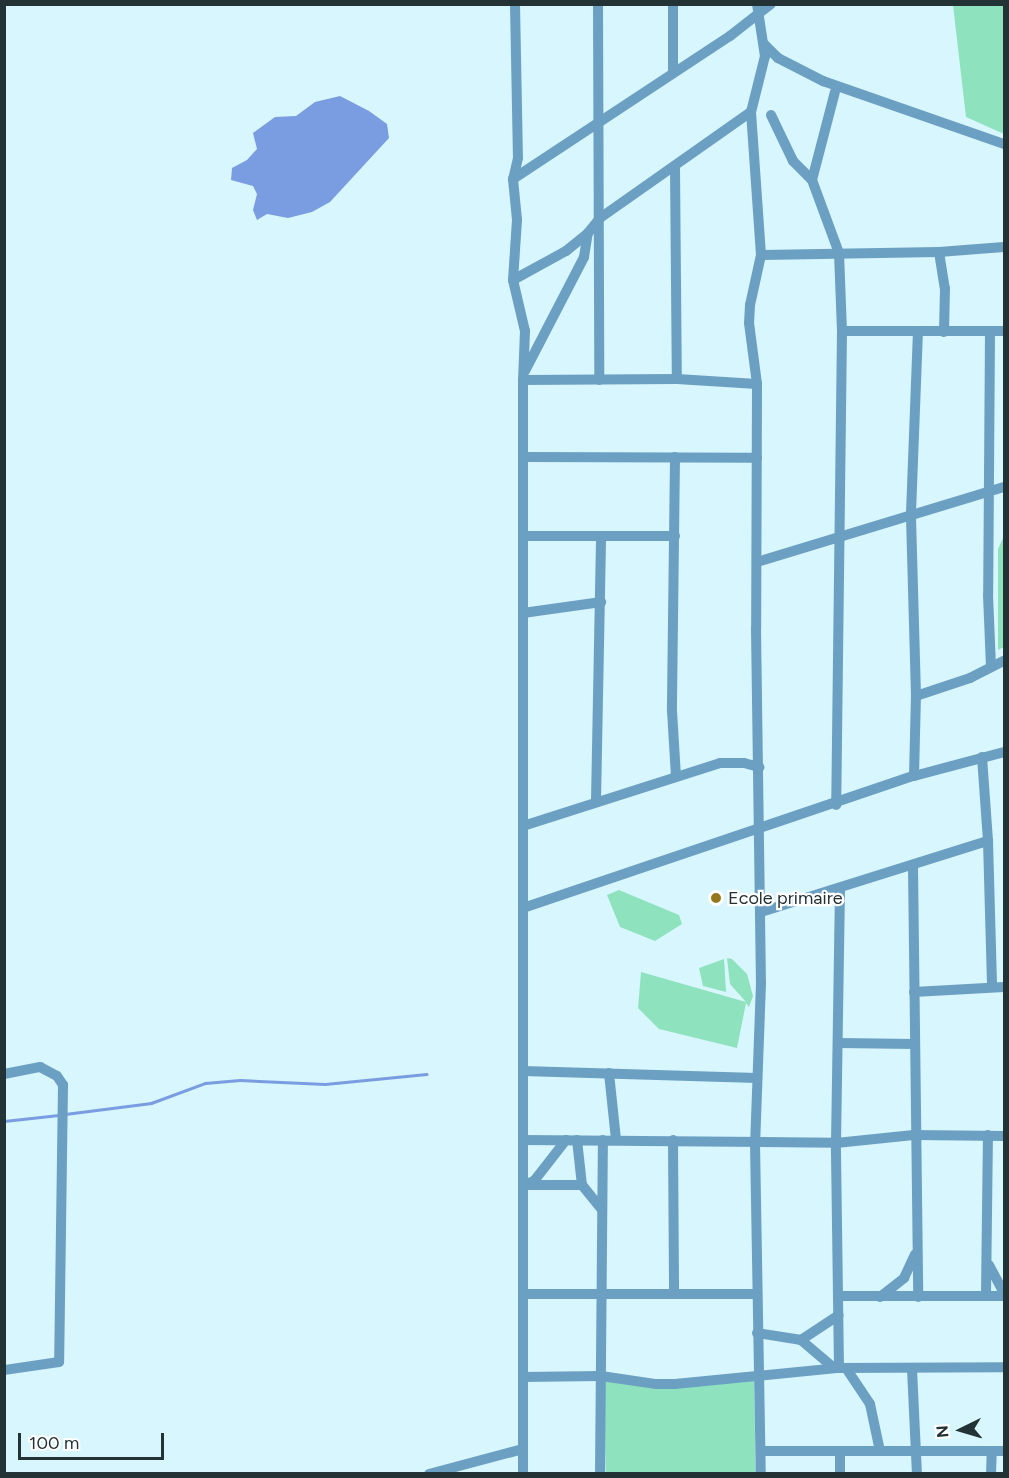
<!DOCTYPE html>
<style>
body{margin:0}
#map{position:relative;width:1009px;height:1478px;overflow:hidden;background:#d8f6fd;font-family:Figtree,sans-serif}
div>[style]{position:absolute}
.green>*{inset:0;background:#8fe2be;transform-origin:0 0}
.water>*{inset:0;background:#7a9de1}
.stream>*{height:3px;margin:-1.5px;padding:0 1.5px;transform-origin:1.5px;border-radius:1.5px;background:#7a9de1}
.street>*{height:10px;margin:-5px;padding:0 5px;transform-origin:5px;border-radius:5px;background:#6ca0c3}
.dots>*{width:16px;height:16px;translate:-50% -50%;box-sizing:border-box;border:3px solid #fff;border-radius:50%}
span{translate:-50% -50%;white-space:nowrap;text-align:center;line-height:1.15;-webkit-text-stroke:4.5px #fff;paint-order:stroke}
.poi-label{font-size:18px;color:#233235}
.left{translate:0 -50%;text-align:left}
.frame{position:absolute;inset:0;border:6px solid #233235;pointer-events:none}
.north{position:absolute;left:931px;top:1400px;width:60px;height:60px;-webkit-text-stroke:4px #fff;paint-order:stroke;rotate:265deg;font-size:16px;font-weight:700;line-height:24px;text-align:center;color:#233235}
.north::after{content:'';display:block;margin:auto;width:21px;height:27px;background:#233235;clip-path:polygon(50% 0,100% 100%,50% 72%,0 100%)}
.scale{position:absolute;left:18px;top:1433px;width:146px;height:27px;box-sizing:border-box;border:3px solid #233235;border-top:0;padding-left:8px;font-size:18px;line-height:21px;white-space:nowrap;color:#233235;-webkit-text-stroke:4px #fff;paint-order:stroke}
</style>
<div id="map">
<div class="green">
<i style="clip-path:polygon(953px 5px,1004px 5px,1004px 134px,966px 117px)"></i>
<i style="clip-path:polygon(1004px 536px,1004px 647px,998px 650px,998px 549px)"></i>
<i style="clip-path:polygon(619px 890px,679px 915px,682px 924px,655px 941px,620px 927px,607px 895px)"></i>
<i style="clip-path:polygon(727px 958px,732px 959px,747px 974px,753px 996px,749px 1007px,746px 1003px,737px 1048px,659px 1029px,638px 1008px,641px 972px,746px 1002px,730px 984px)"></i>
<i style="clip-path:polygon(724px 959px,726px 992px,703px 986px,699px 968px)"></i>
<i style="left:754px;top:1378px;width:95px;height:150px;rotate:89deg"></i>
</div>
<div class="water">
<i style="clip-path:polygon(340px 96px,369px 111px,387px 124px,389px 138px,330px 202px,312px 212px,288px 218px,267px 214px,257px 220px,253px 210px,257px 194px,253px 186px,231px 180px,232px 168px,247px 160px,257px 149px,253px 133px,275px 117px,296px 116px,315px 102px)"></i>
</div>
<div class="stream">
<i style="left:65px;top:1114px;width:87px;rotate:-7.3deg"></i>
<i style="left:151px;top:1103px;width:58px;rotate:-20.3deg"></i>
<i style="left:205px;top:1083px;width:35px;rotate:-5deg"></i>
<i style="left:240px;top:1080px;width:85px;rotate:2.7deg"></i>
<i style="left:325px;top:1084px;width:102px;rotate:-5.6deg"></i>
<i style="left:4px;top:1121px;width:55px;rotate:-6.2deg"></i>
</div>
<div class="street">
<i style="left:515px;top:4px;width:154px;rotate:88.9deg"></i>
<i style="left:518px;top:158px;width:22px;rotate:103deg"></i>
<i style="left:513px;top:179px;width:41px;rotate:84.4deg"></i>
<i style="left:517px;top:220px;width:60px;rotate:93.8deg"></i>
<i style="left:513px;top:280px;width:52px;rotate:76.8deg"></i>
<i style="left:525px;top:331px;width:49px;rotate:92.3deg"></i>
<i style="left:523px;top:380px;width:1094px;rotate:90deg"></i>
<i style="left:598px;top:4px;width:376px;rotate:89.8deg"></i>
<i style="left:673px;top:4px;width:68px;rotate:90deg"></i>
<i style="left:757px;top:4px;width:53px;rotate:81.3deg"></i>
<i style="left:765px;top:56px;width:58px;rotate:104deg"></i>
<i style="left:751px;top:112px;width:143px;rotate:86deg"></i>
<i style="left:761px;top:255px;width:51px;rotate:102.4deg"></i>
<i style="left:750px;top:305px;width:18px;rotate:93deg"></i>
<i style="left:749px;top:323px;width:62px;rotate:82.5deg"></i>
<i style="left:757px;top:384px;width:244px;rotate:90.2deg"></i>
<i style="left:756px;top:628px;width:355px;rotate:89.2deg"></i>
<i style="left:761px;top:983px;width:160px;rotate:92.1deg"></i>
<i style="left:755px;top:1143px;width:331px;rotate:89deg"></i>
<i style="left:764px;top:44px;width:20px;rotate:45deg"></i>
<i style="left:778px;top:58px;width:51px;rotate:27.1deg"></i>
<i style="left:823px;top:81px;width:192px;rotate:19.2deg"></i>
<i style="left:771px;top:115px;width:51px;rotate:64.4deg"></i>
<i style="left:793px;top:161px;width:27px;rotate:45deg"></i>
<i style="left:812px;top:180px;width:78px;rotate:69.7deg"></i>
<i style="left:839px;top:253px;width:78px;rotate:87.8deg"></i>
<i style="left:842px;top:331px;width:474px;rotate:90.7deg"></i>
<i style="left:675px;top:167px;width:212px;rotate:89.5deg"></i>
<i style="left:513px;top:179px;width:260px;rotate:-33.4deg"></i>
<i style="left:730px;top:36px;width:52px;rotate:-38deg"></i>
<i style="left:812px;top:180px;width:91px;rotate:-75.4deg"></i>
<i style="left:939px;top:252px;width:36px;rotate:81deg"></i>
<i style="left:945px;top:288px;width:44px;rotate:91.3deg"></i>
<i style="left:761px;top:255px;width:178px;rotate:-1deg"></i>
<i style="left:939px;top:252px;width:65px;rotate:-4.4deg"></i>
<i style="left:513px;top:280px;width:60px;rotate:-28.7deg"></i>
<i style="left:566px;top:251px;width:28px;rotate:-39deg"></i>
<i style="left:588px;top:233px;width:19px;rotate:-51deg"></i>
<i style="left:600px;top:218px;width:184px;rotate:-35.1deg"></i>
<i style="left:842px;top:331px;width:162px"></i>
<i style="left:990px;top:331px;width:264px;rotate:90.4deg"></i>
<i style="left:988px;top:595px;width:72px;rotate:87.6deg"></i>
<i style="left:525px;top:371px;width:128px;rotate:-62.6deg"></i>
<i style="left:584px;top:257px;width:24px;rotate:-81deg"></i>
<i style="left:523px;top:380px;width:154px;rotate:-0.4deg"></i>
<i style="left:677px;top:379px;width:80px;rotate:3.6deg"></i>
<i style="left:523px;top:457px;width:234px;rotate:0.2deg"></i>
<i style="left:675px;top:457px;width:254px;rotate:90.7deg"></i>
<i style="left:672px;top:711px;width:65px;rotate:86.5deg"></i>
<i style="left:523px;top:536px;width:152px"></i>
<i style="left:757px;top:562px;width:258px;rotate:-16.9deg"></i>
<i style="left:523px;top:613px;width:79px;rotate:-8deg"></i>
<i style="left:916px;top:696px;width:57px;rotate:-18.4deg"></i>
<i style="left:970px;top:678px;width:38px;rotate:-27deg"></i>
<i style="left:982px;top:757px;width:84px;rotate:85.9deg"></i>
<i style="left:988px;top:841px;width:146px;rotate:88.4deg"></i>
<i style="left:914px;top:776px;width:80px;rotate:-88.6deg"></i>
<i style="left:916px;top:696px;width:183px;rotate:-91.6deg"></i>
<i style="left:911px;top:513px;width:181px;rotate:-87.8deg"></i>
<i style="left:596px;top:801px;width:265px;rotate:-88.9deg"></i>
<i style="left:523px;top:826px;width:207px;rotate:-17.7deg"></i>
<i style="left:720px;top:763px;width:24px"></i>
<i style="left:744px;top:763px;width:16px;rotate:15deg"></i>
<i style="left:913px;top:866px;width:431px;rotate:89.3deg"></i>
<i style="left:523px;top:908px;width:413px;rotate:-18.7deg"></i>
<i style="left:914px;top:776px;width:93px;rotate:-14.9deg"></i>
<i style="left:761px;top:912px;width:238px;rotate:-17.4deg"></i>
<i style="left:914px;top:992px;width:90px;rotate:-3.2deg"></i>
<i style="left:838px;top:1043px;width:77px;rotate:0.7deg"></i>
<i style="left:523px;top:1071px;width:234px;rotate:1.7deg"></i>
<i style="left:609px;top:1073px;width:67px;rotate:84deg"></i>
<i style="left:4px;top:1074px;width:37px;rotate:-11deg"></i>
<i style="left:40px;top:1067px;width:19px;rotate:28deg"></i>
<i style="left:57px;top:1076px;width:11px;rotate:56deg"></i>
<i style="left:63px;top:1085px;width:277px;rotate:90.8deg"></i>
<i style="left:59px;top:1362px;width:56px;rotate:171.7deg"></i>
<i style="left:523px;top:1140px;width:313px;rotate:0.5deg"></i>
<i style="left:836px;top:1143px;width:78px;rotate:-5.9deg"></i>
<i style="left:914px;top:1135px;width:90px;rotate:0.6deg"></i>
<i style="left:577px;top:1140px;width:45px;rotate:83.7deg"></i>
<i style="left:582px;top:1185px;width:32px;rotate:51deg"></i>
<i style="left:673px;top:1140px;width:154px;rotate:89.6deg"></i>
<i style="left:523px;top:1185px;width:12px;rotate:-20deg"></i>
<i style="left:534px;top:1181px;width:52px;rotate:-52deg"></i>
<i style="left:527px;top:1185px;width:55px"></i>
<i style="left:989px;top:1265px;width:32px;rotate:62deg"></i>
<i style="left:523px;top:1294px;width:234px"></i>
<i style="left:986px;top:1295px;width:160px;rotate:-89.3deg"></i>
<i style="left:839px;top:1296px;width:165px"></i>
<i style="left:880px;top:1297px;width:31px;rotate:-38deg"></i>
<i style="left:904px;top:1278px;width:26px;rotate:-65deg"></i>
<i style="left:757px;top:1333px;width:45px;rotate:9deg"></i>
<i style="left:801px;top:1340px;width:43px;rotate:40.3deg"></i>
<i style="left:801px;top:1340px;width:45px;rotate:-33.3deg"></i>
<i style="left:839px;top:1368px;width:225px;rotate:-90.8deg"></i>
<i style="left:836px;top:1143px;width:255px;rotate:-89.1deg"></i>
<i style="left:846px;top:1368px;width:43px;rotate:56.3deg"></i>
<i style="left:870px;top:1404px;width:48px;rotate:78deg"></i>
<i style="left:912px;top:1369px;width:105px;rotate:87.3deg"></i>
<i style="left:523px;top:1377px;width:78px;rotate:-0.7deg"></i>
<i style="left:601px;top:1376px;width:56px;rotate:8.3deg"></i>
<i style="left:656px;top:1384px;width:19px"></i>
<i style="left:675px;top:1384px;width:165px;rotate:-5.6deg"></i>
<i style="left:839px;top:1368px;width:165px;rotate:-0.3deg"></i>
<i style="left:761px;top:1451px;width:243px"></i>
<i style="left:429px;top:1474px;width:97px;rotate:-14.9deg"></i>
<i style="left:600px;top:1474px;width:334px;rotate:-89.5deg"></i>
<i style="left:840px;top:1474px;width:23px;rotate:-90deg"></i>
<i style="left:991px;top:1474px;width:23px;rotate:-88deg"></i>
</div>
<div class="dots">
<i style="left:716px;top:898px;background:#93781e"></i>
</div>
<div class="poi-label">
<span class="left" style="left:728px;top:898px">Ecole primaire</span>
</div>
<div class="frame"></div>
<div class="north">N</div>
<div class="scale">100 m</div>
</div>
